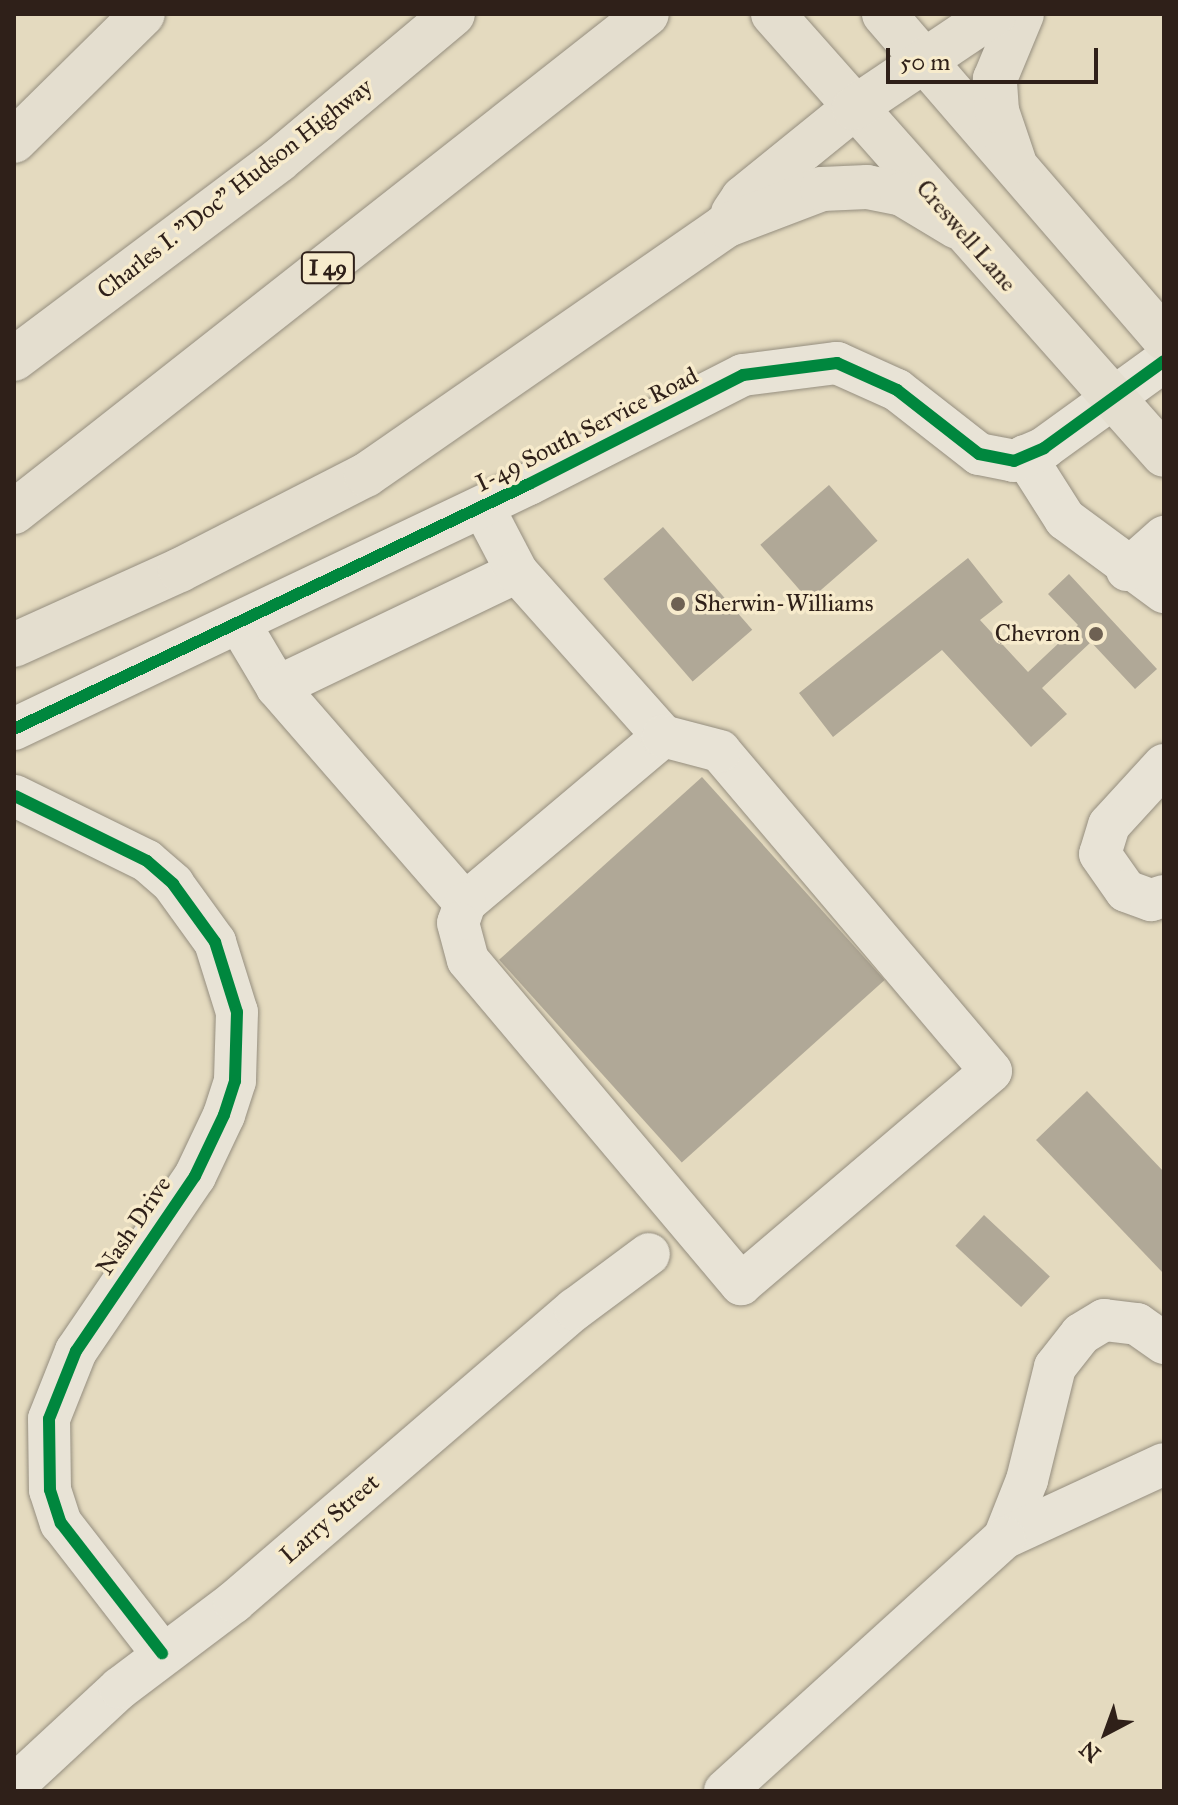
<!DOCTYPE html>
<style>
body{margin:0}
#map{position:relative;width:1178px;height:1805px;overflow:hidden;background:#e4dabf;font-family:"IM FELL Great Primer",serif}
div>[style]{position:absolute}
.building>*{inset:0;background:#b0a897;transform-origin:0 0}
.roads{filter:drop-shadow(0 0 2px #958e7f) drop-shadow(0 0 2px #958e7f)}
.minor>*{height:42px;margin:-21px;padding:0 21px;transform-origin:21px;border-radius:21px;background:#e8e3d6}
.major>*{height:44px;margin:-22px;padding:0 22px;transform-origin:22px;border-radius:22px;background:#e4decf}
.highway>*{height:44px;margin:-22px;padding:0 22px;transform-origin:22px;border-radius:22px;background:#e4decf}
.cycleway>*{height:12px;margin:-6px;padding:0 6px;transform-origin:6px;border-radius:6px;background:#00873e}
.dots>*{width:22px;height:22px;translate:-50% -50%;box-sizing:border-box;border:4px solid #f7ebcc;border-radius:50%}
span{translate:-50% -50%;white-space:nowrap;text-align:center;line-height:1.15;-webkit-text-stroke:7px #f7ebcc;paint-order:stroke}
.shield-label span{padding:2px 6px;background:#f7ebcc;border:2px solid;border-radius:6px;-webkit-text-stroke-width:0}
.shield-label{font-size:22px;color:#2f2019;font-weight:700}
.street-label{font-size:24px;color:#2f2019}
.poi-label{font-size:24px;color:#2f2019}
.left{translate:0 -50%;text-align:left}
.right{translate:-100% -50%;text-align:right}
.frame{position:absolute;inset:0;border:16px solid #2f2019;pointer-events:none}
.north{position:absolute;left:1066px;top:1693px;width:80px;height:80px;-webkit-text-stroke:6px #f7ebcc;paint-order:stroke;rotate:221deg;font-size:22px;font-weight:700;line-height:32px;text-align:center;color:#2f2019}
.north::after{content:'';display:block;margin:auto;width:28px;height:36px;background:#2f2019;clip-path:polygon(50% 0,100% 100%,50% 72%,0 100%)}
.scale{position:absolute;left:886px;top:48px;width:212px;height:36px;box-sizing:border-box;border:4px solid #2f2019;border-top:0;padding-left:10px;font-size:24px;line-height:28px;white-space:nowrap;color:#2f2019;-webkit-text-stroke:6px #f7ebcc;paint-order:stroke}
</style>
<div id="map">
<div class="building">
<i style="left:829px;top:485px;width:74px;height:91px;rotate:49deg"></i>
<i style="left:663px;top:527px;width:136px;height:79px;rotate:49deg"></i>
<i style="clip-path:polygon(968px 558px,1003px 602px,980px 620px,1028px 672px,1078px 625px,1048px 594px,1069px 574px,1157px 669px,1135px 689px,1091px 642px,1042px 688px,1067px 714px,1031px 747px,942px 650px,833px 737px,799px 693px)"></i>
<i style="left:702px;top:777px;width:273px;height:273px;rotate:48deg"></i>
<i style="clip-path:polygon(1087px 1091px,1164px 1172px,1164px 1274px,1036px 1140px)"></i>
<i style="left:984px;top:1215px;width:90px;height:42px;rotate:43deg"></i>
</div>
<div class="roads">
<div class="minor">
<i style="left:1025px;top:456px;width:75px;rotate:57.6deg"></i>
<i style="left:1065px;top:519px;width:123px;rotate:36.4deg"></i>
<i style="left:1127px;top:570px;width:50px;rotate:-41.7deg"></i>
<i style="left:239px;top:623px;width:74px;rotate:59.3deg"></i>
<i style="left:277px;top:687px;width:266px;rotate:-25.6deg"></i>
<i style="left:517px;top:572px;width:73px;rotate:-117.6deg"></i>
<i style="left:277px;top:687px;width:286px;rotate:49deg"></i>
<i style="left:465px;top:903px;width:259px;rotate:-40.1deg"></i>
<i style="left:663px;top:736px;width:220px;rotate:-131.7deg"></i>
<i style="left:14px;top:729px;width:570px;rotate:-25.44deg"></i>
<i style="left:529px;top:484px;width:240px;rotate:-27deg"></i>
<i style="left:743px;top:375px;width:95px;rotate:-7.3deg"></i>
<i style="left:837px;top:363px;width:66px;rotate:24.2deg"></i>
<i style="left:897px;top:390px;width:104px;rotate:38deg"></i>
<i style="left:979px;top:454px;width:36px;rotate:11deg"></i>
<i style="left:1014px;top:461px;width:33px;rotate:-23deg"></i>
<i style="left:1044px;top:448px;width:148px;rotate:-35.9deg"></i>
<i style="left:1164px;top:765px;width:81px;rotate:132.5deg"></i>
<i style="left:1109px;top:825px;width:30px;rotate:107deg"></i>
<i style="left:1100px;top:854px;width:45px;rotate:54.9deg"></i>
<i style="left:1126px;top:891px;width:27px;rotate:20deg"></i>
<i style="left:1151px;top:900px;width:14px;rotate:-17deg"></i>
<i style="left:15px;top:796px;width:147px;rotate:26.2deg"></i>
<i style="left:147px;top:861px;width:35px;rotate:41deg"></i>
<i style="left:173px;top:884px;width:72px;rotate:54.1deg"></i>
<i style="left:215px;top:942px;width:73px;rotate:72.6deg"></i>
<i style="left:237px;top:1012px;width:69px;rotate:91.7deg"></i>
<i style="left:235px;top:1081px;width:36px;rotate:108deg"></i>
<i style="left:224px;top:1115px;width:68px;rotate:115.4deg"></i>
<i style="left:195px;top:1176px;width:212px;rotate:124.2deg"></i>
<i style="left:76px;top:1351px;width:73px;rotate:111.7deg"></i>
<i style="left:49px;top:1419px;width:71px;rotate:89.2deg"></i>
<i style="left:50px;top:1490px;width:35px;rotate:72deg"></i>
<i style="left:61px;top:1523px;width:165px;rotate:52.2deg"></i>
<i style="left:465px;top:903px;width:21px;rotate:109deg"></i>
<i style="left:458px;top:923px;width:38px;rotate:75deg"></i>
<i style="left:468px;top:960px;width:424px;rotate:49.9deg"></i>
<i style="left:741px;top:1284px;width:328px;rotate:-40.4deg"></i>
<i style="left:991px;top:1071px;width:419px;rotate:-130.3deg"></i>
<i style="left:720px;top:751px;width:59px;rotate:-165.3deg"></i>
<i style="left:1164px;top:1343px;width:33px;rotate:-145deg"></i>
<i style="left:1137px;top:1324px;width:33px;rotate:-173deg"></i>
<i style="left:1104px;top:1320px;width:27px;rotate:149deg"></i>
<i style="left:1081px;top:1334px;width:42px;rotate:128.2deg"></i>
<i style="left:1055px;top:1367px;width:116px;rotate:103.9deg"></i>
<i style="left:1027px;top:1480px;width:62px;rotate:111.6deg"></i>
<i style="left:1004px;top:1538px;width:176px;rotate:-24.8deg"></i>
<i style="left:14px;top:1786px;width:144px;rotate:-42.8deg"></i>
<i style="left:120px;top:1688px;width:143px;rotate:-37deg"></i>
<i style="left:234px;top:1602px;width:450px;rotate:-40.7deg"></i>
<i style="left:575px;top:1309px;width:92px;rotate:-36.6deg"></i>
<i style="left:725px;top:1791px;width:377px;rotate:-42.2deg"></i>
</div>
<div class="major">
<i style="left:773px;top:14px;width:589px;rotate:48.44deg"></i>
<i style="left:884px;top:14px;width:428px;rotate:49.2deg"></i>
</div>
<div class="highway">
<i style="left:14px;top:141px;width:181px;rotate:-44.6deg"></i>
<i style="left:1014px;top:161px;width:53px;rotate:-108.8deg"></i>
<i style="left:997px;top:111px;width:32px;rotate:-94deg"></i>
<i style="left:995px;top:79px;width:70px;rotate:-67.4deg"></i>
<i style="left:733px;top:213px;width:18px;rotate:-56deg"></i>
<i style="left:743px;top:198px;width:143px;rotate:-39deg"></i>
<i style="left:854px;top:108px;width:169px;rotate:-33.9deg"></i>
<i style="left:14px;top:359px;width:331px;rotate:-36.9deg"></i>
<i style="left:279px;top:160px;width:227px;rotate:-40deg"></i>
<i style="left:14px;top:512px;width:805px;rotate:-38.19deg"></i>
<i style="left:14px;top:645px;width:182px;rotate:-24.3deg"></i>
<i style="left:180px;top:570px;width:209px;rotate:-27.1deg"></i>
<i style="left:366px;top:475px;width:437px;rotate:-34.7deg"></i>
<i style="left:725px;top:226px;width:104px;rotate:-20.9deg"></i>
<i style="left:822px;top:189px;width:45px;rotate:-2.5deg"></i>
<i style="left:867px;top:187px;width:36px;rotate:11deg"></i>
<i style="left:902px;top:194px;width:64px;rotate:31deg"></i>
</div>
</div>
<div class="cycleway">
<i style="left:14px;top:729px;width:570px;rotate:-25.44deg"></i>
<i style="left:529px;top:484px;width:240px;rotate:-27deg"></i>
<i style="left:743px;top:375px;width:95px;rotate:-7.3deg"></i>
<i style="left:837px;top:363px;width:66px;rotate:24.2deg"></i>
<i style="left:897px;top:390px;width:104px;rotate:38deg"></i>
<i style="left:979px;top:454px;width:36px;rotate:11deg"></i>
<i style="left:1014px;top:461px;width:33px;rotate:-23deg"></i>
<i style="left:1044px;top:448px;width:148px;rotate:-35.9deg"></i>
<i style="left:15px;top:796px;width:147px;rotate:26.2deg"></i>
<i style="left:147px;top:861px;width:35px;rotate:41deg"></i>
<i style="left:173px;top:884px;width:72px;rotate:54.1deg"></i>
<i style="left:215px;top:942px;width:73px;rotate:72.6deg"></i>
<i style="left:237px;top:1012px;width:69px;rotate:91.7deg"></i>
<i style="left:235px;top:1081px;width:36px;rotate:108deg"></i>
<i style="left:224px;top:1115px;width:68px;rotate:115.4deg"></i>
<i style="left:195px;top:1176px;width:212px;rotate:124.2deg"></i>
<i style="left:76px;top:1351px;width:73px;rotate:111.7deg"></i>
<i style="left:49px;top:1419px;width:71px;rotate:89.2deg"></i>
<i style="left:50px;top:1490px;width:35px;rotate:72deg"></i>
<i style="left:61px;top:1523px;width:165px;rotate:52.2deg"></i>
</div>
<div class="dots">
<i style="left:678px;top:604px;background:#6e6153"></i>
<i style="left:1096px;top:634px;background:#6e6153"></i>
</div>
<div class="shield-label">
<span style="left:328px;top:268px">I 49</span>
</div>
<div class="street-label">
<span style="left:235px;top:189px;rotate:-38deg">Charles I. "Doc" Hudson Highway</span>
<span style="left:966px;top:236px;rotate:49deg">Creswell Lane</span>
<span style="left:587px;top:430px;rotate:-27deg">I-49 South Service Road</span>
<span style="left:134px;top:1226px;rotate:-56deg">Nash Drive</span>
<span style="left:330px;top:1519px;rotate:-41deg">Larry Street</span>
</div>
<div class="poi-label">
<span class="left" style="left:694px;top:604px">Sherwin-Williams</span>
<span class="right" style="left:1080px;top:634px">Chevron</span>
</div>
<div class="frame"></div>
<div class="north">N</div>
<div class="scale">50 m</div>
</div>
